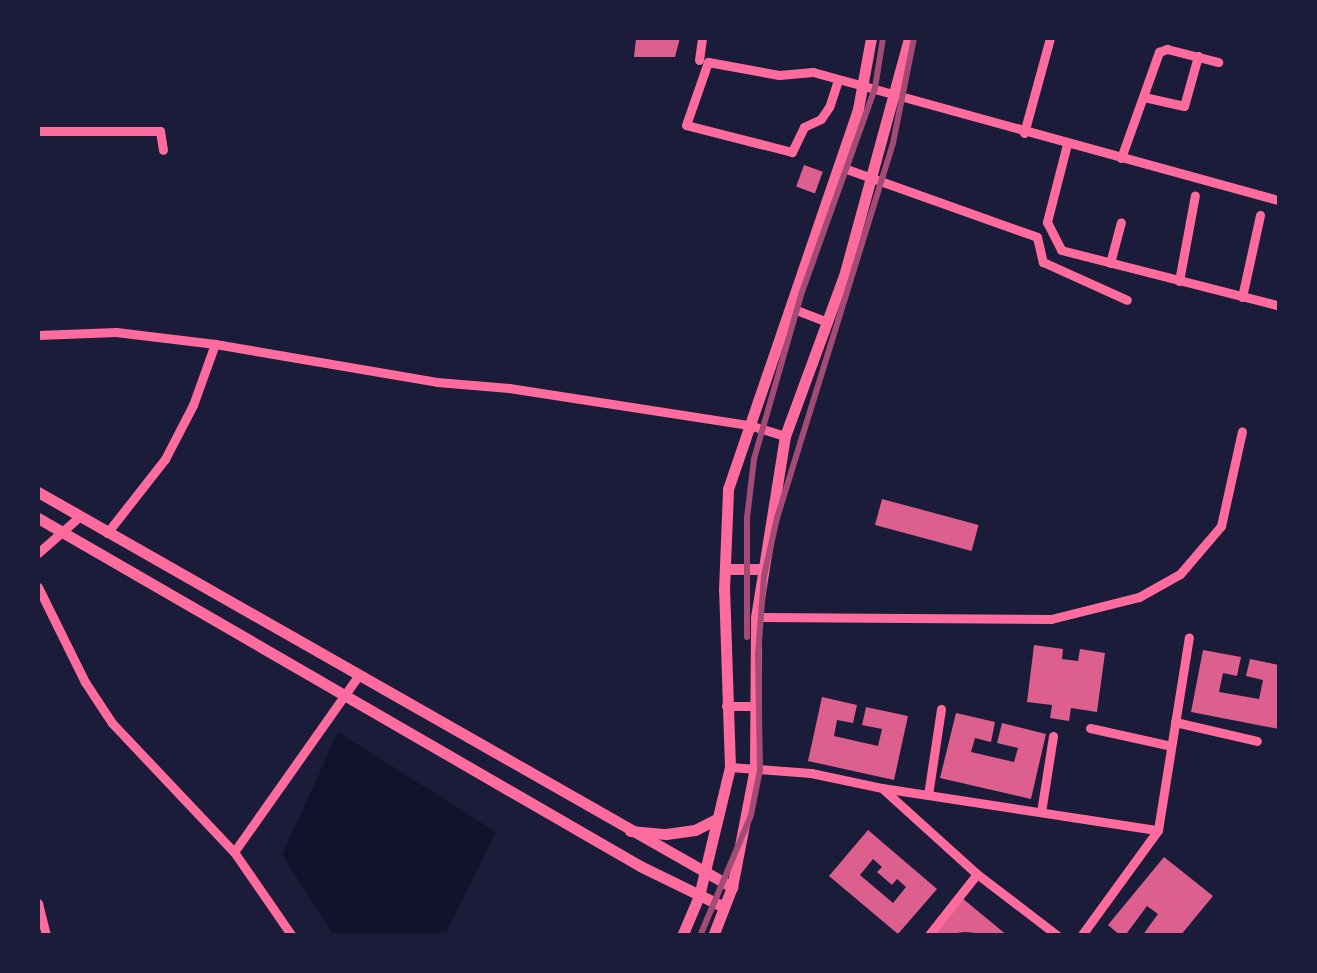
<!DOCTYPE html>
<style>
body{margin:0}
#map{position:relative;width:1317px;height:973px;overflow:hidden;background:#1b1b3a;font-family:Spectral,serif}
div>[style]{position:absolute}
.water>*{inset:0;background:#12122b}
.building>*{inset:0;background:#dd5f8e;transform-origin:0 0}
.minor>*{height:9px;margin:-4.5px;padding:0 4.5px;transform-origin:4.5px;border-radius:4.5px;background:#ff6b9d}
.secondary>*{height:11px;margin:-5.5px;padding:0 5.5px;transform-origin:5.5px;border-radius:5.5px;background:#ff6b9d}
.rail>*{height:6px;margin:-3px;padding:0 3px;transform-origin:3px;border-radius:3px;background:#a44b75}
span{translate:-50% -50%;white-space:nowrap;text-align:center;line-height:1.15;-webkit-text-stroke:8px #1b1b3a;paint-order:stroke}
.frame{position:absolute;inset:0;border:40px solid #1b1b3a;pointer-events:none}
</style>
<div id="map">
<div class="water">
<i style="clip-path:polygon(338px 732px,496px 832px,445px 935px,334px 935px,282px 855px)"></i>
</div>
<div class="building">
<i style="clip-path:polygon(636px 38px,680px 38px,675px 57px,634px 57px)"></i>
<i style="left:804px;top:165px;width:20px;height:23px;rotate:20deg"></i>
<i style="left:882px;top:499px;width:100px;height:27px;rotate:15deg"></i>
<i style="clip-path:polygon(1034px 645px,1063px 649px,1062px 659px,1078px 661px,1080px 649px,1105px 653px,1097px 712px,1071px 708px,1069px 721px,1050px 718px,1052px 705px,1027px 702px)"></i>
<i style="clip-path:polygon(1203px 650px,1241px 657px,1237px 676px,1223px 673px,1219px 692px,1259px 699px,1263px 680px,1246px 676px,1250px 659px,1279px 665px,1279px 729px,1191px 712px)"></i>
<i style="clip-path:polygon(822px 697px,857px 705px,853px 723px,837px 720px,834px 736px,878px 746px,882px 729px,862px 725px,866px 707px,908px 716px,894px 780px,808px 761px)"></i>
<i style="clip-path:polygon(956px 713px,995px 722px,991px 742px,975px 738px,971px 752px,1014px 762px,1018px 748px,997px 743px,1002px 723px,1046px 734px,1031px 799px,940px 778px)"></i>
<i style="clip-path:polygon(evenodd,868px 830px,937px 889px,898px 934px,829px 876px,868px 830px,873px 859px,882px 867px,877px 872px,892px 885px,897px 879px,906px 887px,893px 903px,860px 875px,873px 859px)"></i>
<i style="clip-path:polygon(1164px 857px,1213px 896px,1180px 936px,1142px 936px,1158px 914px,1147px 906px,1127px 933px,1130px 936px,1121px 936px,1108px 925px)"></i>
<i style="clip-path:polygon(962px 898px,1008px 936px,965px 932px,931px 936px)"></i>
</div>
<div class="minor">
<i style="left:699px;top:60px;width:22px;rotate:-82deg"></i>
<i style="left:838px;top:80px;width:28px;rotate:108deg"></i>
<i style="left:829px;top:107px;width:14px;rotate:124deg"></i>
<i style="left:821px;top:119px;width:19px;rotate:155deg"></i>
<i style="left:804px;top:127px;width:28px;rotate:116deg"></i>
<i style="left:792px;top:152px;width:109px;rotate:-165.7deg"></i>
<i style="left:686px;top:125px;width:67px;rotate:-70.8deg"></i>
<i style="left:708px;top:62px;width:72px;rotate:10.4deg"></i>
<i style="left:779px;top:75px;width:34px;rotate:-5deg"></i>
<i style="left:813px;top:72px;width:484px;rotate:15.4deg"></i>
<i style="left:1144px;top:97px;width:41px;rotate:12.7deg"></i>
<i style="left:1184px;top:106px;width:52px;rotate:-74.4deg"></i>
<i style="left:38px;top:131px;width:122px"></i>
<i style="left:160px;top:131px;width:19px;rotate:81deg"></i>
<i style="left:1024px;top:133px;width:98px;rotate:-74.7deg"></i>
<i style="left:1067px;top:144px;width:81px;rotate:104.4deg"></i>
<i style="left:1047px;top:222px;width:31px;rotate:63deg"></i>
<i style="left:1061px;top:250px;width:226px;rotate:14.3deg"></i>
<i style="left:1121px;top:158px;width:113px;rotate:-70.3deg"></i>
<i style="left:1159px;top:52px;width:9px;rotate:-21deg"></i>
<i style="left:1167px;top:49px;width:53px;rotate:14.3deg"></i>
<i style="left:838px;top:166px;width:211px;rotate:19.6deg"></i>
<i style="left:1037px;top:237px;width:26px;rotate:77deg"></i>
<i style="left:1043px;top:262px;width:92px;rotate:24.3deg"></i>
<i style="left:1110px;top:263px;width:42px;rotate:-75deg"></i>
<i style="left:1179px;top:281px;width:87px;rotate:-79.5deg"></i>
<i style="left:1242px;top:297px;width:84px;rotate:-77.6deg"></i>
<i style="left:791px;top:308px;width:39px;rotate:21deg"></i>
<i style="left:38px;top:335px;width:78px;rotate:-2.2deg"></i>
<i style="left:116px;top:332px;width:100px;rotate:6.9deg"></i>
<i style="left:215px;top:344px;width:225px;rotate:9.7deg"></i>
<i style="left:437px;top:382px;width:72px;rotate:4.8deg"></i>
<i style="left:509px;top:388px;width:243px;rotate:8.8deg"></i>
<i style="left:749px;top:425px;width:38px;rotate:17deg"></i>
<i style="left:107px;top:533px;width:94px;rotate:-51.9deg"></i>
<i style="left:165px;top:459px;width:61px;rotate:-62.6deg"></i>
<i style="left:193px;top:405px;width:65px;rotate:-70.2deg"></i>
<i style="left:38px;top:553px;width:55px;rotate:-41.3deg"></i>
<i style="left:38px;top:587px;width:106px;rotate:63.7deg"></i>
<i style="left:85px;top:682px;width:49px;rotate:56.6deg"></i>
<i style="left:112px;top:723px;width:178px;rotate:46.6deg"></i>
<i style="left:756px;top:617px;width:295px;rotate:0.4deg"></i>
<i style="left:1051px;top:619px;width:91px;rotate:-14deg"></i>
<i style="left:1139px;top:597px;width:47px;rotate:-29.3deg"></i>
<i style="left:1180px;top:574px;width:63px;rotate:-49.5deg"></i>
<i style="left:1221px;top:526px;width:97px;rotate:-77.5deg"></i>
<i style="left:726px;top:706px;width:29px"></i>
<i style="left:1175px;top:722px;width:84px;rotate:13deg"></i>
<i style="left:1090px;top:728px;width:83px;rotate:12.5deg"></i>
<i style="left:730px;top:767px;width:81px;rotate:4.2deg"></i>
<i style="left:811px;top:773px;width:73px;rotate:11.9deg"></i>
<i style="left:882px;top:788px;width:279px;rotate:8.7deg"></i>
<i style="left:1158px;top:830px;width:131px;rotate:126deg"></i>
<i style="left:884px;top:790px;width:125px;rotate:42.1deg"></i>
<i style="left:977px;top:874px;width:102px;rotate:37.4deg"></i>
<i style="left:928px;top:795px;width:87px;rotate:-81.4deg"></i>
<i style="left:1041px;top:812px;width:77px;rotate:-81deg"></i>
<i style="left:1158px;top:830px;width:195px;rotate:-80.9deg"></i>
<i style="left:38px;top:903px;width:34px;rotate:76deg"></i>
<i style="left:292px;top:936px;width:102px;rotate:-124.6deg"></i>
<i style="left:234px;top:852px;width:217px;rotate:-54.8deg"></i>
<i style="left:928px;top:936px;width:79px;rotate:-51.7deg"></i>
</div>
<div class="secondary">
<i style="left:38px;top:492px;width:799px;rotate:29.65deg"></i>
<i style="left:38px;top:518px;width:695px;rotate:30.03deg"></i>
<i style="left:640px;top:866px;width:93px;rotate:26deg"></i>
<i style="left:725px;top:569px;width:36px"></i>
<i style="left:630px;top:831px;width:36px;rotate:5deg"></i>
<i style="left:666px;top:834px;width:29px;rotate:-8deg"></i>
<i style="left:695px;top:830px;width:25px;rotate:-27deg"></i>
<i style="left:682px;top:936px;width:43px;rotate:-67deg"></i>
<i style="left:699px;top:896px;width:133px;rotate:-76.5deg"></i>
<i style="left:730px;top:767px;width:177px;rotate:-91.9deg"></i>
<i style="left:724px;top:590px;width:101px;rotate:-87.7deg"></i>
<i style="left:728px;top:489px;width:402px;rotate:-71.1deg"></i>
<i style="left:858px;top:109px;width:72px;rotate:-79.6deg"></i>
<i style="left:713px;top:936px;width:53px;rotate:-68.8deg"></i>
<i style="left:732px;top:887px;width:121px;rotate:-79.1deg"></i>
<i style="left:755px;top:768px;width:151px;rotate:-89.6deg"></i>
<i style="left:756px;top:617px;width:183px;rotate:-80.9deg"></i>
<i style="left:785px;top:436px;width:171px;rotate:-69.8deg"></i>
<i style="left:844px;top:276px;width:247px;rotate:-74.7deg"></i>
</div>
<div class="rail">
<i style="left:747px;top:637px;width:119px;rotate:-90deg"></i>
<i style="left:747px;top:518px;width:59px;rotate:-83.2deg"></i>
<i style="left:754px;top:459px;width:174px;rotate:-74deg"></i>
<i style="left:802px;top:292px;width:217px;rotate:-70.3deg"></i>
<i style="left:875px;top:88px;width:51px;rotate:-80.9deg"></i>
<i style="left:700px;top:936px;width:131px;rotate:-67.1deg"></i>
<i style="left:751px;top:815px;width:46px;rotate:-78.7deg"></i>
<i style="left:760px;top:770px;width:116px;rotate:-91deg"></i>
<i style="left:758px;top:654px;width:78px;rotate:-85.6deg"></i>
<i style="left:764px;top:576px;width:59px;rotate:-77.4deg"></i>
<i style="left:777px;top:518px;width:393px;rotate:-72.8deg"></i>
<i style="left:893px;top:143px;width:107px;rotate:-78.7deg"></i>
</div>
<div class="frame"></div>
</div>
